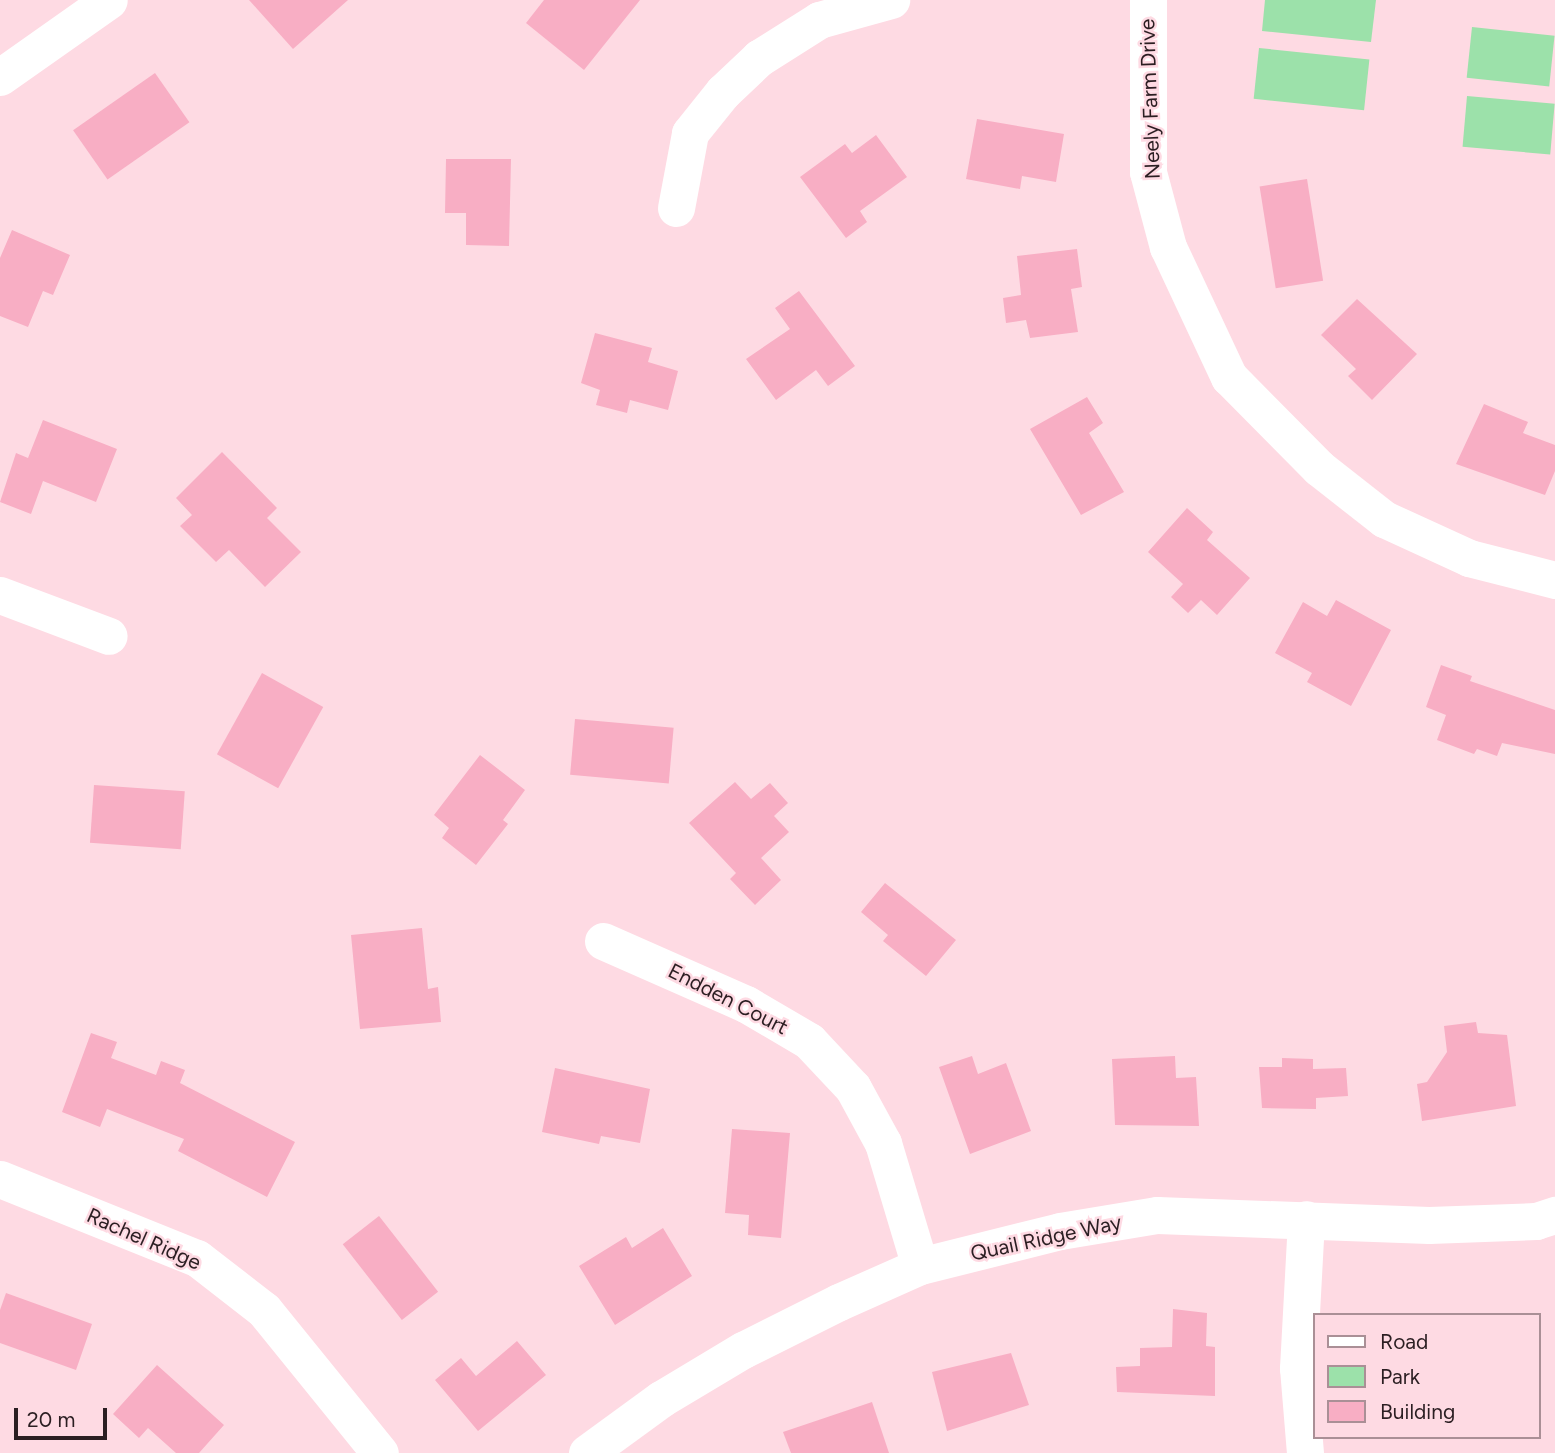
<!DOCTYPE html>
<style>
body{margin:0}
#map{position:relative;width:1555px;height:1453px;overflow:hidden;background:#fedae3;font-family:Figtree,sans-serif}
div>[style]{position:absolute}
.green>*{inset:0;background:#9ce1aa;transform-origin:0 0}
.building>*{inset:0;background:#f8aec4;transform-origin:0 0}
.minor>*{height:37px;margin:-18.5px;padding:0 18.5px;transform-origin:18.5px;border-radius:18.5px;background:#fff}
span{translate:-50% -50%;white-space:nowrap;text-align:center;line-height:1.15;-webkit-text-stroke:5px #fedae3;paint-order:stroke}
.street-label{font-size:21px;color:#2b1e22}
.legend{position:absolute;left:1313px;top:1313px;width:228px;height:126px;box-sizing:border-box;background:#fedae3;border:2px solid #aa8f96;margin:0;padding:9px 12px;list-style:none;font-size:21px;color:#2b1e22}
.legend li{display:flex;align-items:center;gap:14px;height:35px}
.legend b{width:35px;border:2px solid #aa8f96}
.scale{position:absolute;left:14px;top:1408px;width:93px;height:32px;box-sizing:border-box;border:4px solid #2b1e22;border-top:0;padding-left:9px;font-size:21px;line-height:24px;white-space:nowrap;color:#2b1e22;-webkit-text-stroke:5px #fedae3;paint-order:stroke}
</style>
<div id="map">
<div class="green">
<i style="clip-path:polygon(1265px 0,1376px 0,1371px 42px,1262px 31px)"></i>
<i style="left:1472px;top:27px;width:83px;height:51px;rotate:6deg"></i>
<i style="left:1259px;top:48px;width:111px;height:51px;rotate:6deg"></i>
<i style="left:1467px;top:96px;width:88px;height:51px;rotate:5deg"></i>
</div>
<div class="building">
<i style="clip-path:polygon(249px 0,348px 0,293px 49px)"></i>
<i style="clip-path:polygon(544px 0,640px 0,584px 70px,526px 23px)"></i>
<i style="left:155px;top:73px;width:60px;height:100px;rotate:55deg"></i>
<i style="clip-path:polygon(977px 119px,1064px 134px,1056px 182px,1022px 176px,1020px 189px,966px 179px)"></i>
<i style="clip-path:polygon(876px 135px,907px 177px,860px 211px,867px 222px,846px 238px,800px 177px,845px 144px,852px 153px)"></i>
<i style="clip-path:polygon(446px 159px,511px 159px,509px 246px,466px 245px,466px 213px,445px 213px)"></i>
<i style="left:1307px;top:179px;width:103px;height:48px;rotate:81deg"></i>
<i style="clip-path:polygon(12px 230px,70px 255px,53px 295px,43px 291px,28px 327px,0 316px,0 258px)"></i>
<i style="clip-path:polygon(1077px 249px,1082px 287px,1071px 289px,1078px 332px,1030px 338px,1026px 320px,1006px 323px,1003px 298px,1021px 295px,1017px 256px)"></i>
<i style="clip-path:polygon(799px 291px,855px 366px,828px 386px,816px 370px,776px 400px,746px 359px,790px 329px,775px 308px)"></i>
<i style="clip-path:polygon(1357px 299px,1417px 354px,1372px 400px,1348px 376px,1356px 369px,1321px 335px)"></i>
<i style="clip-path:polygon(595px 333px,652px 348px,648px 362px,678px 371px,668px 410px,630px 400px,627px 413px,596px 405px,600px 390px,581px 383px)"></i>
<i style="clip-path:polygon(1087px 397px,1103px 423px,1089px 433px,1124px 492px,1081px 515px,1030px 429px)"></i>
<i style="clip-path:polygon(1484px 404px,1528px 422px,1523px 433px,1555px 445px,1555px 471px,1545px 495px,1456px 464px)"></i>
<i style="clip-path:polygon(43px 420px,117px 449px,96px 502px,43px 481px,31px 514px,0 502px,16px 453px,28px 458px)"></i>
<i style="clip-path:polygon(222px 452px,277px 508px,267px 518px,301px 552px,265px 587px,229px 550px,216px 562px,180px 526px,192px 515px,176px 498px)"></i>
<i style="clip-path:polygon(1187px 508px,1213px 532px,1207px 540px,1250px 578px,1217px 615px,1201px 600px,1188px 613px,1171px 597px,1183px 584px,1148px 552px)"></i>
<i style="clip-path:polygon(1336px 600px,1391px 630px,1351px 706px,1307px 682px,1312px 673px,1275px 653px,1303px 602px,1327px 616px)"></i>
<i style="clip-path:polygon(1441px 665px,1472px 676px,1470px 681px,1555px 710px,1555px 754px,1502px 743px,1497px 756px,1477px 749px,1474px 754px,1437px 740px,1446px 715px,1426px 707px)"></i>
<i style="left:262px;top:673px;width:70px;height:93px;rotate:29deg"></i>
<i style="left:575px;top:719px;width:99px;height:56px;rotate:5deg"></i>
<i style="clip-path:polygon(480px 755px,525px 790px,503px 820px,508px 824px,476px 865px,442px 838px,449px 828px,434px 815px)"></i>
<i style="clip-path:polygon(735px 782px,751px 799px,770px 783px,788px 803px,774px 816px,789px 832px,761px 858px,781px 880px,755px 905px,730px 879px,736px 873px,689px 823px)"></i>
<i style="left:94px;top:785px;width:91px;height:58px;rotate:4deg"></i>
<i style="clip-path:polygon(885px 883px,956px 940px,926px 976px,883px 941px,888px 935px,861px 912px)"></i>
<i style="clip-path:polygon(422px 928px,428px 989px,438px 987px,441px 1022px,360px 1029px,351px 935px)"></i>
<i style="clip-path:polygon(1476px 1022px,1478px 1033px,1507px 1035px,1516px 1106px,1422px 1121px,1417px 1084px,1427px 1082px,1447px 1052px,1444px 1026px)"></i>
<i style="clip-path:polygon(91px 1033px,117px 1042px,111px 1058px,156px 1075px,161px 1061px,185px 1070px,180px 1083px,295px 1142px,267px 1197px,178px 1151px,184px 1139px,107px 1109px,100px 1127px,62px 1112px)"></i>
<i style="clip-path:polygon(972px 1056px,978px 1074px,1006px 1063px,1031px 1131px,970px 1154px,939px 1067px)"></i>
<i style="clip-path:polygon(1175px 1056px,1176px 1078px,1196px 1077px,1199px 1126px,1115px 1125px,1112px 1059px)"></i>
<i style="clip-path:polygon(1282px 1058px,1313px 1059px,1313px 1069px,1346px 1068px,1348px 1096px,1316px 1098px,1316px 1109px,1262px 1108px,1259px 1067px,1282px 1067px)"></i>
<i style="clip-path:polygon(555px 1068px,650px 1089px,640px 1143px,601px 1136px,599px 1144px,542px 1132px)"></i>
<i style="clip-path:polygon(732px 1129px,790px 1133px,781px 1238px,748px 1235px,749px 1215px,725px 1213px)"></i>
<i style="left:379px;top:1216px;width:96px;height:46px;rotate:52deg"></i>
<i style="clip-path:polygon(663px 1228px,692px 1276px,615px 1325px,579px 1266px,626px 1237px,632px 1248px)"></i>
<i style="clip-path:polygon(6px 1293px,92px 1324px,76px 1370px,0 1343px,0 1310px)"></i>
<i style="clip-path:polygon(1173px 1309px,1207px 1313px,1206px 1346px,1215px 1347px,1215px 1396px,1117px 1392px,1116px 1367px,1140px 1366px,1140px 1348px,1172px 1347px)"></i>
<i style="clip-path:polygon(517px 1341px,546px 1375px,478px 1431px,435px 1380px,461px 1358px,476px 1376px)"></i>
<i style="clip-path:polygon(1011px 1353px,1029px 1405px,947px 1431px,932px 1372px)"></i>
<i style="clip-path:polygon(157px 1365px,224px 1425px,199px 1453px,176px 1453px,148px 1428px,139px 1438px,113px 1414px)"></i>
<i style="clip-path:polygon(872px 1402px,889px 1453px,791px 1453px,783px 1432px)"></i>
</div>
<div class="minor">
<i style="left:1148px;top:0;width:172px;rotate:90deg"></i>
<i style="left:1148px;top:172px;width:78px;rotate:75.1deg"></i>
<i style="left:1168px;top:247px;width:144px;rotate:64.9deg"></i>
<i style="left:1229px;top:377px;width:128px;rotate:45.3deg"></i>
<i style="left:1319px;top:468px;width:83px;rotate:38.1deg"></i>
<i style="left:1384px;top:519px;width:94px;rotate:24.6deg"></i>
<i style="left:1469px;top:558px;width:89px;rotate:14.3deg"></i>
<i style="left:0;top:77px;width:133px;rotate:-35.2deg"></i>
<i style="left:676px;top:208px;width:76px;rotate:-79.4deg"></i>
<i style="left:690px;top:133px;width:53px;rotate:-51.2deg"></i>
<i style="left:723px;top:92px;width:50px;rotate:-43.4deg"></i>
<i style="left:759px;top:58px;width:71px;rotate:-32.3deg"></i>
<i style="left:819px;top:20px;width:75px;rotate:-15.5deg"></i>
<i style="left:0;top:595px;width:116px;rotate:20.6deg"></i>
<i style="left:603px;top:941px;width:156px;rotate:23.8deg"></i>
<i style="left:746px;top:1004px;width:73px;rotate:30.4deg"></i>
<i style="left:809px;top:1041px;width:64px;rotate:46.9deg"></i>
<i style="left:853px;top:1088px;width:63px;rotate:61.4deg"></i>
<i style="left:883px;top:1143px;width:128px;rotate:73.3deg"></i>
<i style="left:0;top:1179px;width:212px;rotate:21.9deg"></i>
<i style="left:197px;top:1258px;width:85px;rotate:37.8deg"></i>
<i style="left:264px;top:1310px;width:184px;rotate:51deg"></i>
<i style="left:587px;top:1453px;width:92px;rotate:-36.1deg"></i>
<i style="left:661px;top:1399px;width:96px;rotate:-30.9deg"></i>
<i style="left:743px;top:1350px;width:107px;rotate:-26.6deg"></i>
<i style="left:839px;top:1302px;width:89px;rotate:-24deg"></i>
<i style="left:920px;top:1266px;width:144px;rotate:-14deg"></i>
<i style="left:1060px;top:1231px;width:98px;rotate:-9.4deg"></i>
<i style="left:1157px;top:1215px;width:272px;rotate:2.1deg"></i>
<i style="left:1429px;top:1225px;width:107px;rotate:-2.1deg"></i>
<i style="left:1536px;top:1221px;width:20px;rotate:-18deg"></i>
<i style="left:1305px;top:1453px;width:85px;rotate:-94.7deg"></i>
<i style="left:1298px;top:1368px;width:149px;rotate:-86.9deg"></i>
</div>
<div class="street-label">
<span style="left:1150px;top:99px;rotate:-92deg">Neely Farm Drive</span>
<span style="left:728px;top:999px;rotate:27deg">Endden Court</span>
<span style="left:1046px;top:1238px;rotate:-12deg">Quail Ridge Way</span>
<span style="left:144px;top:1239px;rotate:24deg">Rachel Ridge</span>
</div>
<ul class="legend">
<li><b style="height:9px;background:#fff"></b>Road</li>
<li><b style="height:19px;background:#9ce1aa"></b>Park</li>
<li><b style="height:19px;background:#f8aec4"></b>Building</li>
</ul>
<div class="scale">20 m</div>
</div>
